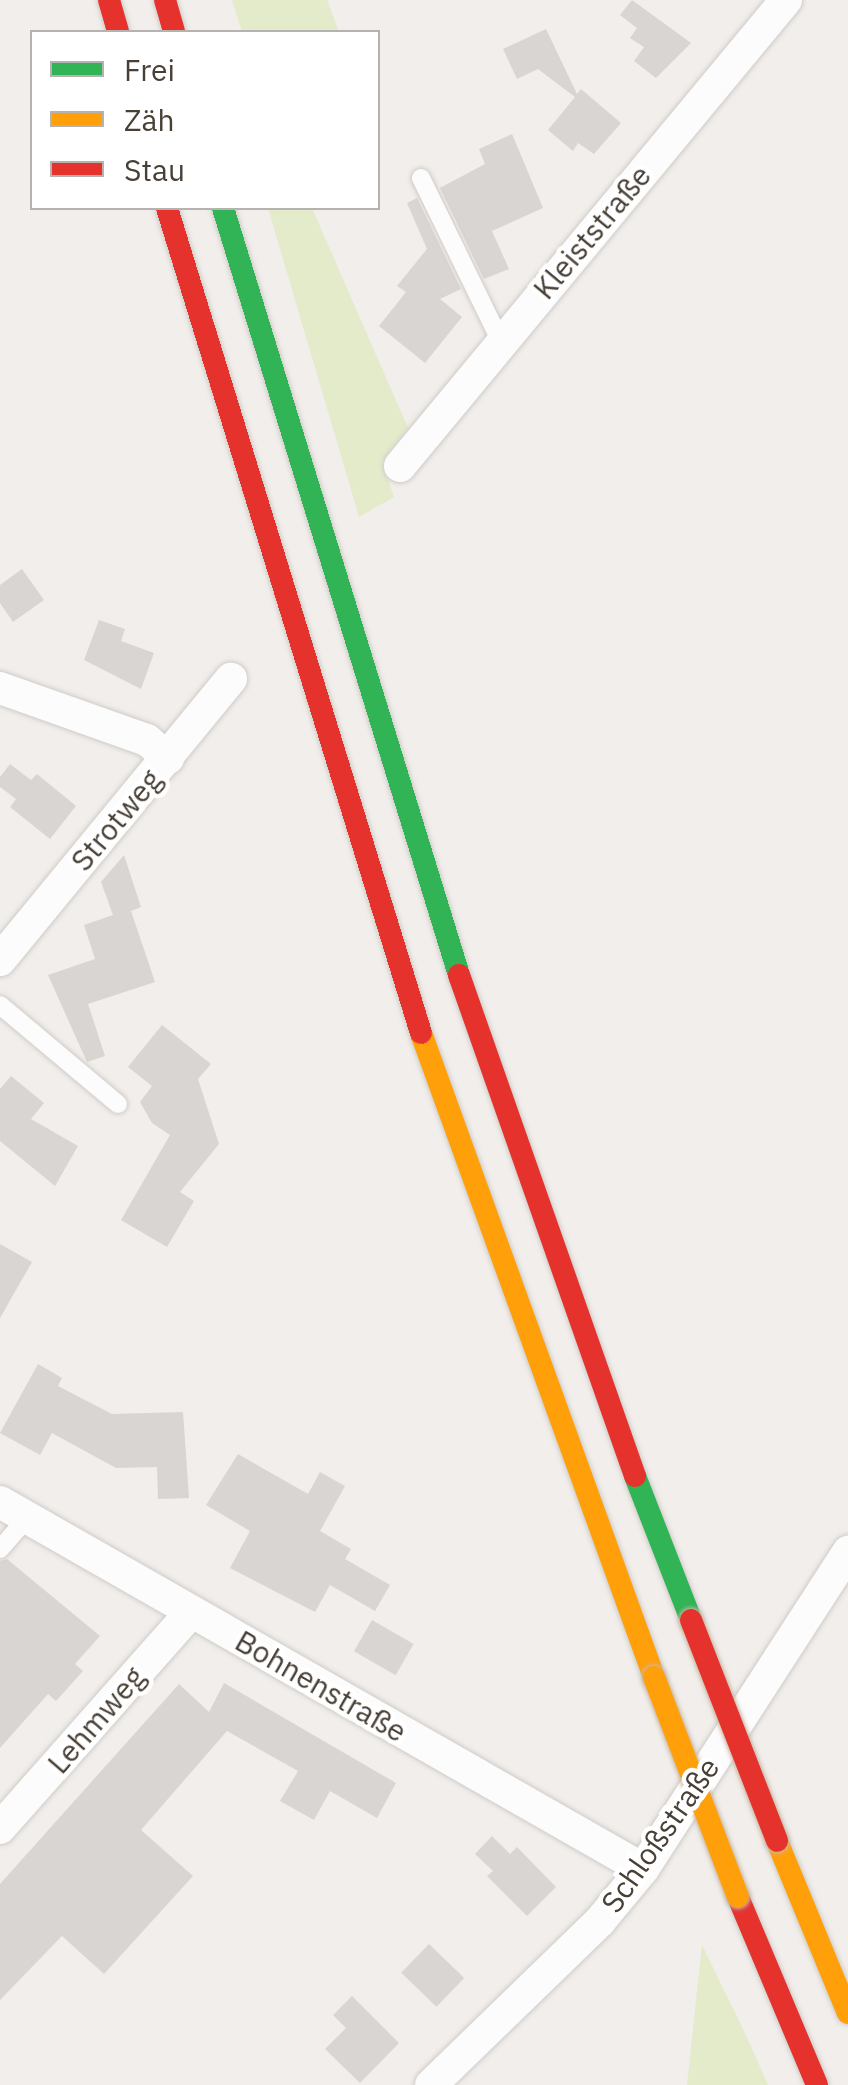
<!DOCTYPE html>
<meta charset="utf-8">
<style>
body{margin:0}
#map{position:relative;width:848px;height:2085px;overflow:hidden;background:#f1eeeb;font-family:"IBM Plex Sans",sans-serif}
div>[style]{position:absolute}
.green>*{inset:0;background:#e3ebcb}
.building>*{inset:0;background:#d9d5d2;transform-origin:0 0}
.roads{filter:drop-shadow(0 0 2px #cfccc8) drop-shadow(0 0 2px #cfccc8)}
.lane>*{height:18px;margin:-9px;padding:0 9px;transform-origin:9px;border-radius:9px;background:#fdfcfc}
.street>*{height:32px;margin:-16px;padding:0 16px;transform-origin:16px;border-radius:16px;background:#fdfcfc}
.fast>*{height:22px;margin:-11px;padding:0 11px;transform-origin:11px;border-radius:11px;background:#30b455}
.slow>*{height:22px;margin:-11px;padding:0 11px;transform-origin:11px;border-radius:11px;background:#ff9f0a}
.jam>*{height:22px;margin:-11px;padding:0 11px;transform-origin:11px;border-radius:11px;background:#e5322d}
.bridges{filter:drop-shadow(0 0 2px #c9b8a6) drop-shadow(0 0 2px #c9b8a6)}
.slow-bridge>*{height:22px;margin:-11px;padding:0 11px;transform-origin:11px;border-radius:11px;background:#ff9f0a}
.jam-bridge>*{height:22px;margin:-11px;padding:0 11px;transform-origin:11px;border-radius:11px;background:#e5322d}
span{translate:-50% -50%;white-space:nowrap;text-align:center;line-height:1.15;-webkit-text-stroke:9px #fff;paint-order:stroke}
.street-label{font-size:30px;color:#483f36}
.legend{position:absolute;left:30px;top:30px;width:350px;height:180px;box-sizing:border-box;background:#fff;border:2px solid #b6b2af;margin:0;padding:12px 18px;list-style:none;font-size:30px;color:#483f36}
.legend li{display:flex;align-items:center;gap:20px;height:50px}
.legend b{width:50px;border:2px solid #b6b2af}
</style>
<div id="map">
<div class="green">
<i style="clip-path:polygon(232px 0,327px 0,339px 32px,242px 32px)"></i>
<i style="clip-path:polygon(268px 208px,312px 208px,408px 428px,382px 462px,394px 497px,359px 517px)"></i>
<i style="clip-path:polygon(702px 1945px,744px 2031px,768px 2085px,687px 2085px)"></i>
</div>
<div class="building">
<i style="clip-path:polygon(632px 0,691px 43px,656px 78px,634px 61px,644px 47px,630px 38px,637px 28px,620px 15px)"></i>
<i style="clip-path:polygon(546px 29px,577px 94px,581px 89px,621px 123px,594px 154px,578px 143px,573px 151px,548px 130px,575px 97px,538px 69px,517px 79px,503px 49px)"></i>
<i style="clip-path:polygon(512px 134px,543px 208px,492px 231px,509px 269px,484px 279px,440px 188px,485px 164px,479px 149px)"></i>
<i style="clip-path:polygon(417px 198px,461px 289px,440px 299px,462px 317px,425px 363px,379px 326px,406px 292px,397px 286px,427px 249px,407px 203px)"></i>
<i style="clip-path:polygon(22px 569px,44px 600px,13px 622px,0 603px,0 585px)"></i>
<i style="clip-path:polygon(99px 620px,125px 629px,121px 641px,154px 653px,141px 689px,84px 660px)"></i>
<i style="clip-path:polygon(10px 764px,31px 780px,37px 774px,76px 806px,50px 839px,10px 807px,16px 799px,0 787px,0 777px)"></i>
<i style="clip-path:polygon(124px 855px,141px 907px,131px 911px,155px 982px,88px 1004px,105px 1056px,87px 1062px,48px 975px,95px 959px,84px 925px,113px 915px,101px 882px)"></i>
<i style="clip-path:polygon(162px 1025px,211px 1064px,198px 1079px,219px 1144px,180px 1192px,194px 1201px,167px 1247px,121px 1220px,170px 1135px,152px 1123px,140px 1102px,152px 1086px,128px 1067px)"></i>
<i style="clip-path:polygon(11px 1076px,44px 1103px,31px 1119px,78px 1146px,55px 1186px,0 1141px,0 1089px)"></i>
<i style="clip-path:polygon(0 1244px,32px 1262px,0 1318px)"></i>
<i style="clip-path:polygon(38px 1364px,62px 1378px,58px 1386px,112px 1414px,183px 1412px,189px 1498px,158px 1499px,157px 1467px,116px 1468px,52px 1433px,40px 1455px,0 1433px)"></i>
<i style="clip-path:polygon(238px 1454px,308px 1494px,320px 1472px,345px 1486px,320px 1531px,351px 1549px,345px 1559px,390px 1585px,375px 1611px,330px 1585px,315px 1612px,230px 1568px,250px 1531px,206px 1505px)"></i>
<i style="clip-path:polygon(7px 1559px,100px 1636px,75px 1664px,83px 1671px,56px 1701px,48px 1694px,0 1748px,0 1561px)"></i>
<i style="left:372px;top:1620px;width:48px;height:36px;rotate:30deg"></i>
<i style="clip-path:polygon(224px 1683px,396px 1783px,377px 1818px,330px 1791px,314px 1820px,280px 1801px,298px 1771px,227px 1731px,141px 1830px,193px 1876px,104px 1974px,62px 1936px,0 2000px,0 1884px,179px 1684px,209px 1712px)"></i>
<i style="clip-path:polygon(492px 1836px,510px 1854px,517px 1847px,556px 1887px,527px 1916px,487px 1876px,493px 1871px,475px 1854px)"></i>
<i style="left:429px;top:1944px;width:49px;height:40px;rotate:44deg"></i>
<i style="clip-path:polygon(352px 1996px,399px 2043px,360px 2083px,325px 2049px,346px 2028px,333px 2015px)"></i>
</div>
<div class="roads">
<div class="lane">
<i style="left:421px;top:178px;width:182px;rotate:64deg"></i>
<i style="left:0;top:1005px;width:154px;rotate:40deg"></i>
<i style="left:0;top:1549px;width:41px;rotate:-48.9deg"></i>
</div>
<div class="street">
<i style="left:400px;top:466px;width:605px;rotate:-50.36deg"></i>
<i style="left:0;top:688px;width:156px;rotate:19.5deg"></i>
<i style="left:147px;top:740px;width:28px;rotate:41deg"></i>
<i style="left:0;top:960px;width:364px;rotate:-50.6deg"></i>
<i style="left:0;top:1502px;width:740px;rotate:29.72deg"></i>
<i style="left:0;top:1828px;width:288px;rotate:-48.5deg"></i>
<i style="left:431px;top:2085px;width:235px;rotate:-44.1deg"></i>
<i style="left:600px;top:1921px;width:67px;rotate:-50.4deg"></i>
<i style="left:643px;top:1869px;width:378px;rotate:-57.1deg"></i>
</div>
<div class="fast">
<i style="left:223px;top:208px;width:802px;rotate:72.9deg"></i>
<i style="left:635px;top:1476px;width:155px;rotate:68.7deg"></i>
</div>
<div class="slow">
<i style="left:421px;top:1033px;width:685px;rotate:70.11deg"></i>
<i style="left:777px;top:1841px;width:186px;rotate:67.6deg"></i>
</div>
<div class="jam">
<i style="left:109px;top:0;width:33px;rotate:74deg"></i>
<i style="left:165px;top:0;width:33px;rotate:74deg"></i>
<i style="left:167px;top:208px;width:863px;rotate:72.89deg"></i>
<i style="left:459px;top:975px;width:531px;rotate:70.64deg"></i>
<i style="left:738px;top:1897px;width:204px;rotate:67.2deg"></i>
</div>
</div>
<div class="bridges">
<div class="slow-bridge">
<i style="left:654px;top:1677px;width:235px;rotate:69.1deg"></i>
</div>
<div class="jam-bridge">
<i style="left:691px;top:1620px;width:237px;rotate:68.7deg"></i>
</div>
</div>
<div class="street-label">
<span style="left:592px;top:232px;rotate:-50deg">Kleiststraße</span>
<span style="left:116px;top:820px;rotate:-50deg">Strotweg</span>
<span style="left:321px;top:1686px;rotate:30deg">Bohnenstraße</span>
<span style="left:96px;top:1720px;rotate:-49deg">Lehmweg</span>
<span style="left:660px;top:1835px;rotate:-55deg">Schloßstraße</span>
</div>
<ul class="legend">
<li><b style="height:12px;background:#30b455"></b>Frei</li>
<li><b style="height:12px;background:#ff9f0a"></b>Zäh</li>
<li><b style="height:12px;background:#e5322d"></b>Stau</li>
</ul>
</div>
